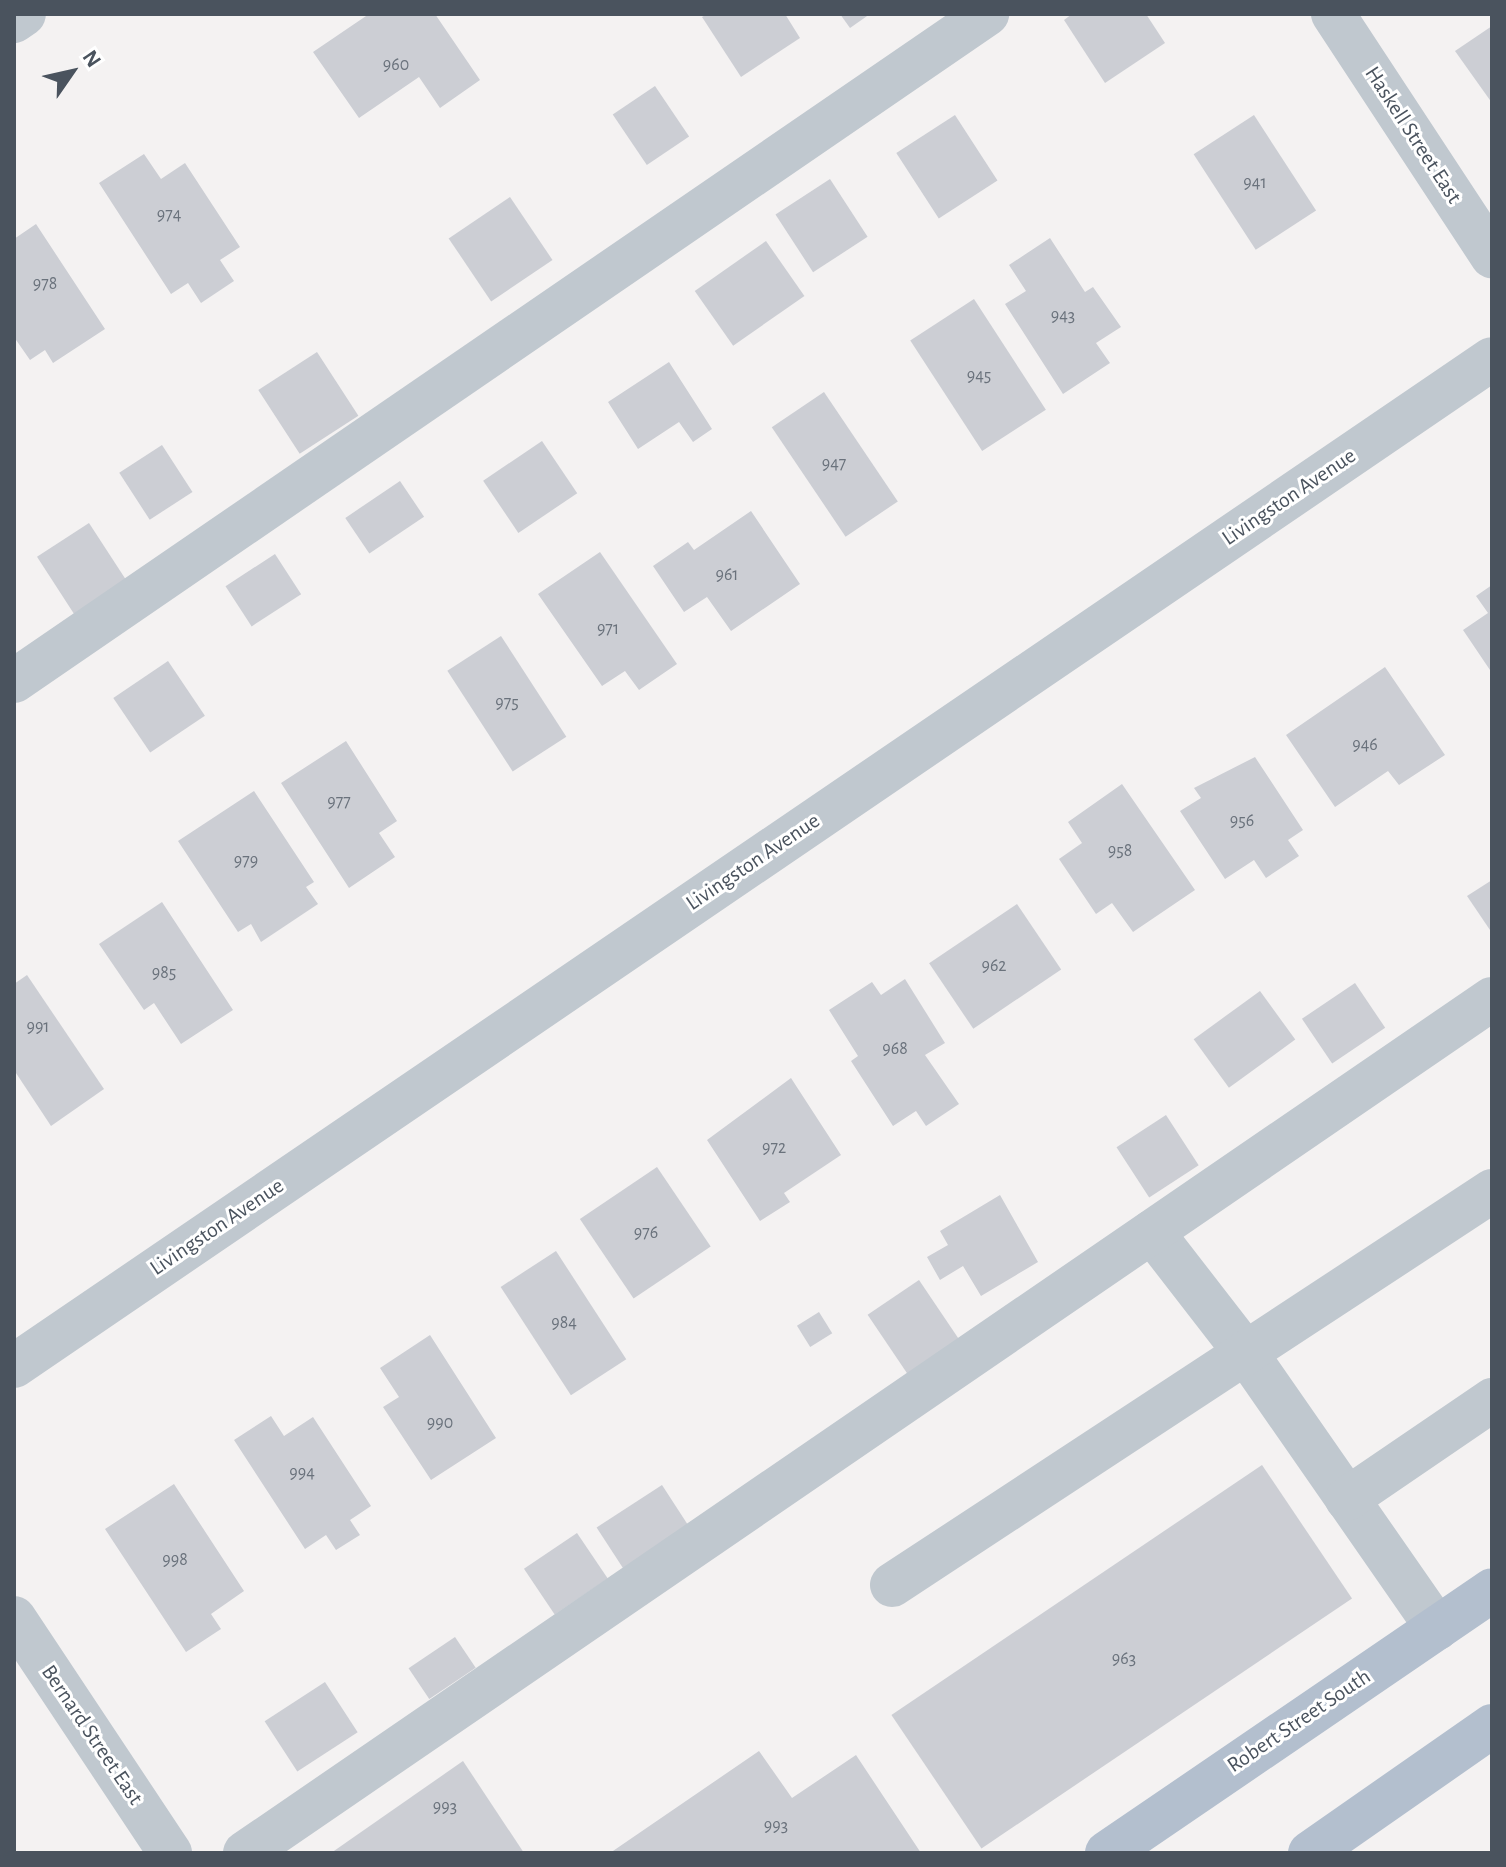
<!DOCTYPE html>
<style>
body{margin:0}
#map{position:relative;width:1506px;height:1867px;overflow:hidden;background:#f4f2f2;font-family:"Alegreya Sans",sans-serif}
div>[style]{position:absolute}
.building>*{inset:0;background:#ccced4;transform-origin:0 0}
.minor>*{height:44px;margin:-22px;padding:0 22px;transform-origin:22px;border-radius:22px;background:#c0c8cf}
.major>*{height:44px;margin:-22px;padding:0 22px;transform-origin:22px;border-radius:22px;background:#b3bfce}
span{translate:-50% -50%;white-space:nowrap;text-align:center;line-height:1.15;-webkit-text-stroke:6px #fff;paint-order:stroke}
.number-label{font-size:18px;color:#6a727c}
.number-label span{-webkit-text-stroke-width:0}
.street-label{font-size:22px;color:#4a535e}
.frame{position:absolute;inset:0;border:16px solid #4a535e;pointer-events:none}
.north{position:absolute;left:32px;top:32px;width:80px;height:80px;-webkit-text-stroke:6px #fff;paint-order:stroke;rotate:56deg;font-size:22px;font-weight:700;line-height:32px;text-align:center;color:#4a535e}
.north::after{content:'';display:block;margin:auto;width:28px;height:36px;background:#4a535e;clip-path:polygon(50% 0,100% 100%,50% 72%,0 100%)}
</style>
<div id="map">
<div class="building">
<i style="clip-path:polygon(369px 14px,435px 14px,480px 80px,440px 108px,419px 77px,359px 118px,313px 52px)"></i>
<i style="clip-path:polygon(707px 14px,785px 14px,800px 38px,741px 77px,702px 17px)"></i>
<i style="clip-path:polygon(840px 14px,870px 14px,850px 28px)"></i>
<i style="clip-path:polygon(1072px 14px,1146px 14px,1165px 43px,1105px 83px,1064px 20px)"></i>
<i style="clip-path:polygon(1492px 26px,1492px 103px,1455px 51px)"></i>
<i style="left:655px;top:86px;width:61px;height:51px;rotate:56deg"></i>
<i style="left:955px;top:115px;width:78px;height:70px;rotate:57deg"></i>
<i style="left:1254px;top:115px;width:114px;height:72px;rotate:57deg"></i>
<i style="clip-path:polygon(144px 154px,161px 179px,185px 163px,240px 247px,220px 260px,234px 281px,201px 303px,188px 283px,171px 294px,99px 183px)"></i>
<i style="left:830px;top:179px;width:69px;height:65px;rotate:57deg"></i>
<i style="left:510px;top:197px;width:76px;height:74px;rotate:56deg"></i>
<i style="clip-path:polygon(36px 224px,105px 329px,53px 363px,45px 350px,30px 360px,14px 337px,14px 239px)"></i>
<i style="clip-path:polygon(1050px 238px,1085px 292px,1093px 287px,1121px 327px,1096px 343px,1110px 363px,1063px 394px,1005px 304px,1026px 291px,1009px 265px)"></i>
<i style="left:766px;top:241px;width:67px;height:87px;rotate:55deg"></i>
<i style="left:974px;top:299px;width:132px;height:76px;rotate:57deg"></i>
<i style="left:317px;top:352px;width:76px;height:70px;rotate:57deg"></i>
<i style="clip-path:polygon(669px 362px,712px 429px,693px 442px,679px 422px,638px 449px,608px 402px)"></i>
<i style="left:824px;top:392px;width:132px;height:63px;rotate:56deg"></i>
<i style="left:542px;top:441px;width:63px;height:71px;rotate:56deg"></i>
<i style="left:162px;top:445px;width:56px;height:51px;rotate:57deg"></i>
<i style="left:400px;top:481px;width:43px;height:66px;rotate:56deg"></i>
<i style="clip-path:polygon(751px 511px,800px 584px,731px 631px,707px 597px,684px 612px,653px 566px,688px 542px,694px 550px)"></i>
<i style="left:89px;top:523px;width:69px;height:62px;rotate:57deg"></i>
<i style="clip-path:polygon(600px 552px,677px 664px,639px 690px,625px 671px,602px 686px,538px 594px)"></i>
<i style="left:275px;top:554px;width:48px;height:59px;rotate:57deg"></i>
<i style="clip-path:polygon(1492px 585px,1492px 673px,1463px 630px,1488px 613px,1476px 596px)"></i>
<i style="left:501px;top:636px;width:120px;height:64px;rotate:57deg"></i>
<i style="left:168px;top:661px;width:66px;height:66px;rotate:56deg"></i>
<i style="clip-path:polygon(1385px 667px,1445px 755px,1399px 785px,1388px 771px,1335px 807px,1286px 735px)"></i>
<i style="clip-path:polygon(346px 741px,397px 821px,379px 833px,395px 857px,349px 888px,281px 783px)"></i>
<i style="clip-path:polygon(1255px 757px,1303px 830px,1288px 840px,1299px 856px,1266px 878px,1254px 860px,1225px 879px,1180px 811px,1201px 798px,1194px 788px)"></i>
<i style="clip-path:polygon(1122px 784px,1195px 890px,1133px 932px,1112px 903px,1096px 914px,1059px 859px,1082px 843px,1068px 822px)"></i>
<i style="clip-path:polygon(254px 791px,314px 882px,306px 887px,318px 904px,261px 942px,251px 924px,238px 932px,178px 841px)"></i>
<i style="clip-path:polygon(1492px 880px,1492px 933px,1467px 896px)"></i>
<i style="clip-path:polygon(162px 902px,233px 1010px,181px 1044px,154px 1003px,144px 1010px,99px 944px)"></i>
<i style="left:1017px;top:904px;width:79px;height:106px;rotate:56deg"></i>
<i style="clip-path:polygon(27px 975px,104px 1089px,51px 1126px,14px 1070px,14px 984px)"></i>
<i style="clip-path:polygon(905px 979px,945px 1043px,925px 1055px,959px 1104px,926px 1126px,916px 1111px,893px 1126px,851px 1061px,858px 1056px,829px 1010px,872px 982px,881px 995px)"></i>
<i style="left:1355px;top:983px;width:54px;height:64px;rotate:56deg"></i>
<i style="left:1260px;top:991px;width:60px;height:82px;rotate:54deg"></i>
<i style="clip-path:polygon(791px 1078px,841px 1155px,784px 1193px,790px 1202px,760px 1221px,707px 1140px)"></i>
<i style="left:1166px;top:1115px;width:60px;height:59px;rotate:57deg"></i>
<i style="left:657px;top:1167px;width:96px;height:93px;rotate:56deg"></i>
<i style="clip-path:polygon(1000px 1195px,1038px 1262px,981px 1296px,963px 1266px,940px 1280px,927px 1257px,948px 1245px,940px 1231px)"></i>
<i style="left:556px;top:1251px;width:129px;height:66px;rotate:57deg"></i>
<i style="left:919px;top:1280px;width:73px;height:62px;rotate:56deg"></i>
<i style="left:819px;top:1312px;width:25px;height:26px;rotate:58deg"></i>
<i style="clip-path:polygon(430px 1335px,496px 1438px,431px 1480px,383px 1407px,399px 1397px,380px 1368px)"></i>
<i style="clip-path:polygon(271px 1416px,284px 1436px,313px 1417px,371px 1506px,350px 1520px,360px 1535px,336px 1550px,326px 1535px,305px 1549px,234px 1440px)"></i>
<i style="left:1262px;top:1465px;width:161px;height:447px;rotate:56deg"></i>
<i style="clip-path:polygon(174px 1484px,244px 1591px,211px 1614px,221px 1629px,186px 1652px,105px 1529px)"></i>
<i style="left:662px;top:1485px;width:49px;height:78px;rotate:57deg"></i>
<i style="left:577px;top:1533px;width:55px;height:64px;rotate:56deg"></i>
<i style="left:455px;top:1637px;width:37px;height:56px;rotate:56deg"></i>
<i style="left:325px;top:1682px;width:60px;height:72px;rotate:57deg"></i>
<i style="clip-path:polygon(759px 1751px,792px 1798px,856px 1755px,921px 1853px,610px 1853px)"></i>
<i style="clip-path:polygon(463px 1761px,524px 1853px,331px 1853px)"></i>
</div>
<div class="minor">
<i style="left:1333px;top:14px;width:290px;rotate:56.7deg"></i>
<i style="left:14px;top:21px;width:12px;rotate:-35deg"></i>
<i style="left:14px;top:681px;width:1180px;rotate:-34.43deg"></i>
<i style="left:1152px;top:1232px;width:153px;rotate:52.2deg"></i>
<i style="left:1246px;top:1353px;width:335px;rotate:55.2deg"></i>
<i style="left:14px;top:1366px;width:1788px;rotate:-34.27deg"></i>
<i style="left:1347px;top:1499px;width:176px;rotate:-34.3deg"></i>
<i style="left:892px;top:1585px;width:718px;rotate:-33.29deg"></i>
<i style="left:14px;top:1618px;width:282px;rotate:56.4deg"></i>
<i style="left:245px;top:1853px;width:1511px;rotate:-34.41deg"></i>
</div>
<div class="major">
<i style="left:1107px;top:1853px;width:466px;rotate:-34.3deg"></i>
<i style="left:1310px;top:1853px;width:222px;rotate:-34.9deg"></i>
</div>
<div class="number-label">
<span style="left:396px;top:65px">960</span>
<span style="left:1255px;top:183px">941</span>
<span style="left:169px;top:215px">974</span>
<span style="left:45px;top:284px">978</span>
<span style="left:1063px;top:316px">943</span>
<span style="left:979px;top:376px">945</span>
<span style="left:834px;top:464px">947</span>
<span style="left:727px;top:575px">961</span>
<span style="left:608px;top:629px">971</span>
<span style="left:507px;top:703px">975</span>
<span style="left:1365px;top:745px">946</span>
<span style="left:339px;top:802px">977</span>
<span style="left:1242px;top:821px">956</span>
<span style="left:1120px;top:851px">958</span>
<span style="left:246px;top:861px">979</span>
<span style="left:994px;top:966px">962</span>
<span style="left:164px;top:973px">985</span>
<span style="left:38px;top:1027px">991</span>
<span style="left:895px;top:1049px">968</span>
<span style="left:774px;top:1148px">972</span>
<span style="left:646px;top:1233px">976</span>
<span style="left:564px;top:1323px">984</span>
<span style="left:440px;top:1423px">990</span>
<span style="left:302px;top:1473px">994</span>
<span style="left:175px;top:1560px">998</span>
<span style="left:1124px;top:1659px">963</span>
<span style="left:445px;top:1807px">993</span>
<span style="left:776px;top:1826px">993</span>
</div>
<div class="street-label">
<span style="left:1413px;top:135px;rotate:57deg">Haskell Street East</span>
<span style="left:1289px;top:497px;rotate:-34deg">Livingston Avenue</span>
<span style="left:753px;top:862px;rotate:-34deg">Livingston Avenue</span>
<span style="left:217px;top:1227px;rotate:-34deg">Livingston Avenue</span>
<span style="left:1299px;top:1721px;rotate:-34deg">Robert Street South</span>
<span style="left:92px;top:1735px;rotate:56deg">Bernard Street East</span>
</div>
<div class="frame"></div>
<div class="north">N</div>
</div>
